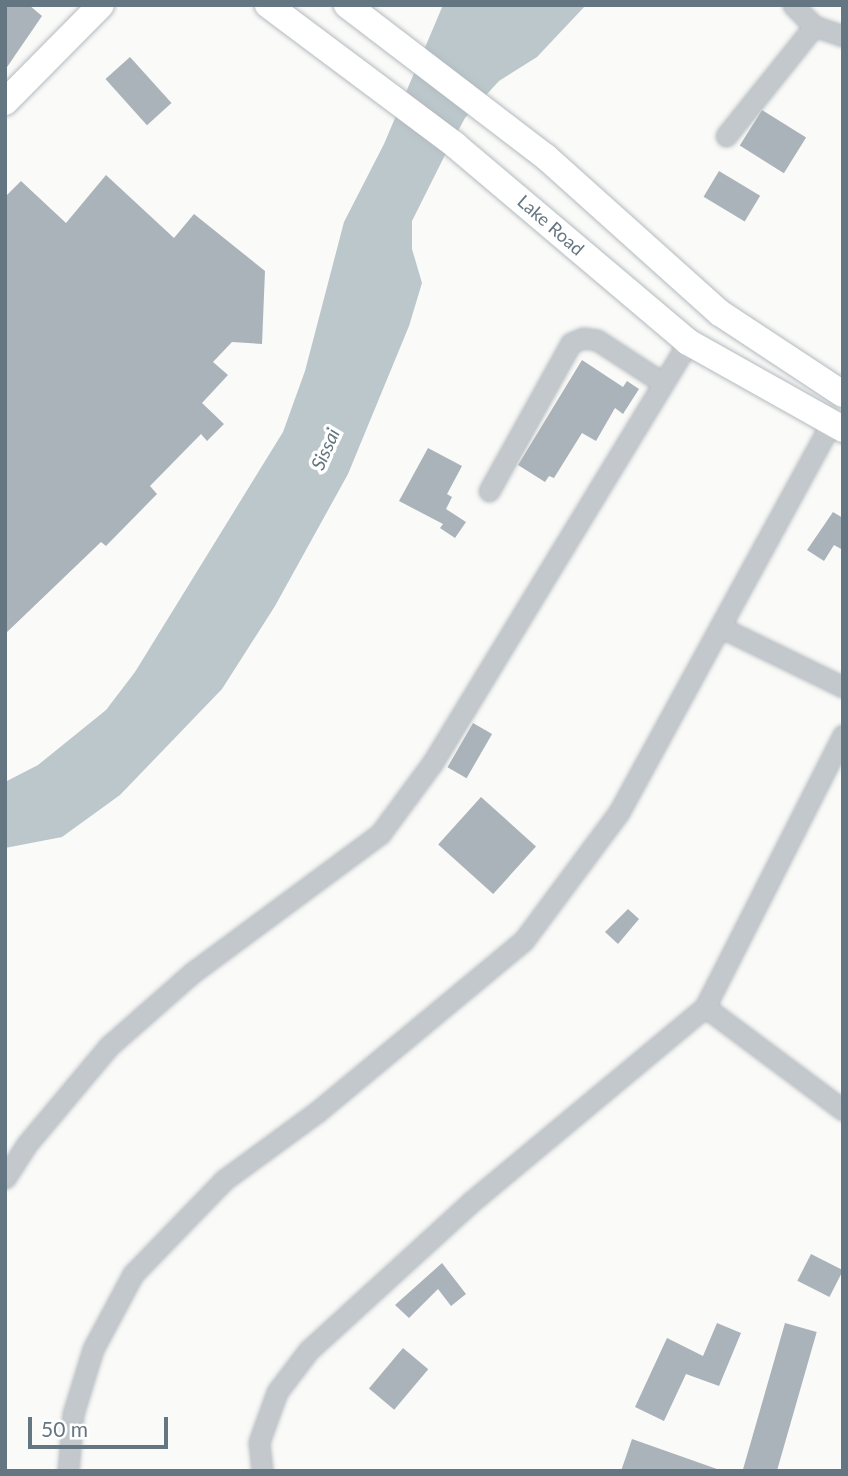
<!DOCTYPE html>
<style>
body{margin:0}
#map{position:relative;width:848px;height:1476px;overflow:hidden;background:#fafaf8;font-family:Lato,sans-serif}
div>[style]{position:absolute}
.water>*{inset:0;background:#bbc7cb}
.building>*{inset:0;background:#aab3b9;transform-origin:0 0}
.roads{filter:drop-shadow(0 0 2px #b3babf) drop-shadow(0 0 2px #b3babf)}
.street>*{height:19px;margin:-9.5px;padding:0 9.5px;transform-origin:9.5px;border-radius:9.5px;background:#c3c8cc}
.secondary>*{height:26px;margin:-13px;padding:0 13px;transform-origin:13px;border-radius:13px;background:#fff}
span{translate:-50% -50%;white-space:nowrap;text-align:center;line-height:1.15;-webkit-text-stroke:7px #fff;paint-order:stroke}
.street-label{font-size:18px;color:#657683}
.water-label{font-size:19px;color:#60757c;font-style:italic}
.frame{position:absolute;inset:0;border:7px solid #657683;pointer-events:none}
.scale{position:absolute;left:28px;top:1417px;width:140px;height:32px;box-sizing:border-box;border:4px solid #657683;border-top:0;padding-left:9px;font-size:21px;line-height:24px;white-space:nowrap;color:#657683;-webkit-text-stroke:5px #fff;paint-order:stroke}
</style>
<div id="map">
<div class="water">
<i style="clip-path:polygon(443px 5px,586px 5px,537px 57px,499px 81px,465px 118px,447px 151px,412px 221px,412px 249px,422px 283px,409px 326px,348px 474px,275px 606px,222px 689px,120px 795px,62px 837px,5px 848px,5px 782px,38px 765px,106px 710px,135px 672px,283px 432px,305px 371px,344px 222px,384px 144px)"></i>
</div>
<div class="building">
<i style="clip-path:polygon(5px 5px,29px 5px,42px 16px,5px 70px)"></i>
<i style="left:130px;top:57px;width:62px;height:33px;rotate:48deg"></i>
<i style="left:762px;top:110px;width:52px;height:42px;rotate:32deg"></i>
<i style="left:719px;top:171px;width:48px;height:30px;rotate:31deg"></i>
<i style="clip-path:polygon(106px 175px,174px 238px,194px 214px,265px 271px,262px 344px,232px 342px,213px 362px,228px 375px,202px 403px,224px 424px,207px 441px,201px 434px,150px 486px,157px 494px,106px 546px,101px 542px,5px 634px,5px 197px,21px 181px,66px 223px)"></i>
<i style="clip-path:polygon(582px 360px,623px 387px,627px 381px,639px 389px,623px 414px,615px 408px,596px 441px,582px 433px,554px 478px,549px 476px,545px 482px,518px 465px)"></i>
<i style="clip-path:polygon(428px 448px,462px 466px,447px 494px,452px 497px,446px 509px,466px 522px,455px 538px,440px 528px,443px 524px,399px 501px)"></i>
<i style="clip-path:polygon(833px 512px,843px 518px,843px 550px,834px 545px,824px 561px,807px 550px)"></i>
<i style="left:473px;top:723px;width:22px;height:51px;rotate:30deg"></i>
<i style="left:481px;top:797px;width:74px;height:64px;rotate:42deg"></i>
<i style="clip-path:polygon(628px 909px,639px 919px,618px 944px,605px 932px)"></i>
<i style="left:811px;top:1254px;width:36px;height:30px;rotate:27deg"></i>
<i style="clip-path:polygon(442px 1263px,466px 1294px,451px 1306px,438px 1289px,409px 1318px,395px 1305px)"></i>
<i style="clip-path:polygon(717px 1323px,741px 1333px,719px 1386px,686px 1374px,664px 1421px,635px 1407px,667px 1338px,703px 1356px)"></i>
<i style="left:785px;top:1323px;width:33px;height:153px;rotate:16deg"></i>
<i style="left:403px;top:1348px;width:33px;height:53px;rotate:40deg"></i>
<i style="clip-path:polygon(632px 1439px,717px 1469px,716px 1471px,621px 1471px)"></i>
</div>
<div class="roads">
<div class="street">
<i style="left:793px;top:5px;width:30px;rotate:45deg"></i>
<i style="left:726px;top:136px;width:141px;rotate:-51.3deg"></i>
<i style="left:814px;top:26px;width:31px;rotate:19deg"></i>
<i style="left:489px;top:491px;width:169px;rotate:-61deg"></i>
<i style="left:571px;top:343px;width:13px;rotate:-23deg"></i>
<i style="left:583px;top:338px;width:14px;rotate:8deg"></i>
<i style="left:597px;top:340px;width:79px;rotate:33.1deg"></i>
<i style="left:720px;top:627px;width:137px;rotate:26deg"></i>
<i style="left:843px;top:735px;width:305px;rotate:116.9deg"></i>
<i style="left:705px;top:1007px;width:172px;rotate:36.7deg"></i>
<i style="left:5px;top:1178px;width:40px;rotate:-57.1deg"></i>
<i style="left:27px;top:1144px;width:128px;rotate:-50.1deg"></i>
<i style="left:109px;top:1046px;width:111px;rotate:-41.3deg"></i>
<i style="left:192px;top:973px;width:234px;rotate:-36.5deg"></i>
<i style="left:380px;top:834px;width:89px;rotate:-53.6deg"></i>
<i style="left:433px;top:762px;width:491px;rotate:-58.7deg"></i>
<i style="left:68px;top:1471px;width:57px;rotate:-85deg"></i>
<i style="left:73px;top:1414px;width:68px;rotate:-72.9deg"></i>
<i style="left:93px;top:1349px;width:85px;rotate:-61.9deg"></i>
<i style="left:133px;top:1274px;width:131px;rotate:-45.9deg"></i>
<i style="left:224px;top:1180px;width:115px;rotate:-36.2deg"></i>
<i style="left:317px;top:1112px;width:269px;rotate:-39.7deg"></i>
<i style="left:524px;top:940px;width:159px;rotate:-53.4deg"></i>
<i style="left:619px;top:812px;width:443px;rotate:-61.4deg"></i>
<i style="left:262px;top:1471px;width:29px;rotate:-96deg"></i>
<i style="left:259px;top:1442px;width:53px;rotate:-70.2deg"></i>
<i style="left:277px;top:1392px;width:53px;rotate:-52.7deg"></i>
<i style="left:309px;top:1350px;width:219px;rotate:-42.4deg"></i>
<i style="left:471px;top:1202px;width:305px;rotate:-39.8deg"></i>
</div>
<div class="secondary">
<i style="left:268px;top:5px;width:234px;rotate:36.8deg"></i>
<i style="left:455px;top:145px;width:305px;rotate:40.2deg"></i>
<i style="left:688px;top:342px;width:178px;rotate:29.3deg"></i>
<i style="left:347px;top:5px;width:250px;rotate:37.4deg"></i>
<i style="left:546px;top:157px;width:234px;rotate:41.9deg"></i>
<i style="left:720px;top:313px;width:147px;rotate:33.4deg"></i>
<i style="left:5px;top:102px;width:136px;rotate:-45.3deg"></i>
</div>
</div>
<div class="street-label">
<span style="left:551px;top:225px;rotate:41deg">Lake Road</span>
</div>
<div class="water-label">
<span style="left:325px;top:449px;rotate:-66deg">Sissai</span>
</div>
<div class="frame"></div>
<div class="scale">50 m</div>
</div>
